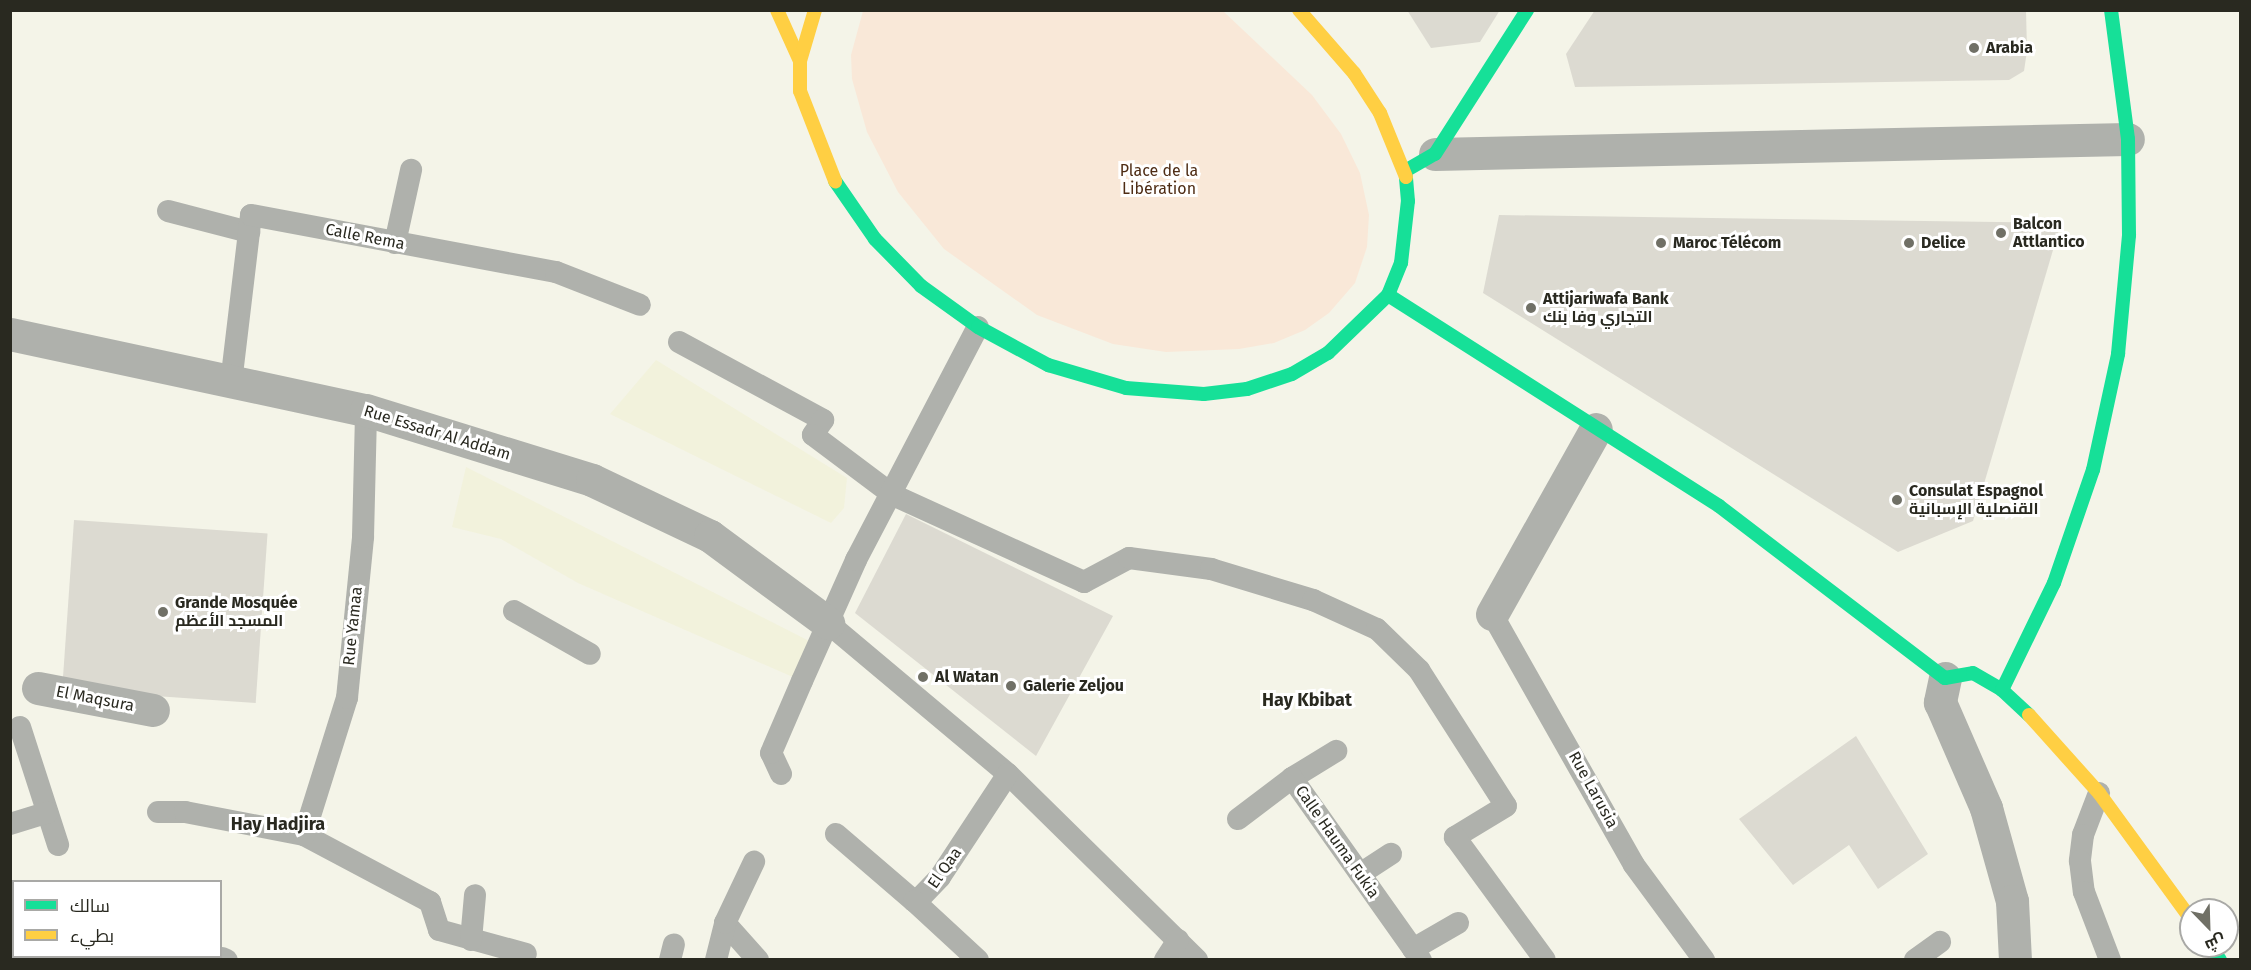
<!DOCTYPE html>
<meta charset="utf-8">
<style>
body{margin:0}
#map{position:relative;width:2251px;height:970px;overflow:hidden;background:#f4f4e8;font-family:"Fira Sans",Cairo,sans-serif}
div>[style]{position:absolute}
.built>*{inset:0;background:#f2f2dc}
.green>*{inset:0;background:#f9e8d8}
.building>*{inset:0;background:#dcdad1;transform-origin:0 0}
.lane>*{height:22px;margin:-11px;padding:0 11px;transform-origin:11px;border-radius:11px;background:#afb1ac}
.street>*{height:33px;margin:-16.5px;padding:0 16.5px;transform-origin:16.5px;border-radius:16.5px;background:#afb1ac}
.fast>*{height:14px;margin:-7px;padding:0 7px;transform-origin:7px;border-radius:7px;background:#16e098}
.slow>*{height:14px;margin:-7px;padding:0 7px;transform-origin:7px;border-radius:7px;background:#ffcf43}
.dots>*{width:16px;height:16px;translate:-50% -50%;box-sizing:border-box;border:3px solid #fff;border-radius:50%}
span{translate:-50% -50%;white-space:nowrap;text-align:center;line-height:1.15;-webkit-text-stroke:6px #fff;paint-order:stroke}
.poi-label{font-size:16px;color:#292920;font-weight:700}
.left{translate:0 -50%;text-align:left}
.park-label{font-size:16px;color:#4e2c14}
.street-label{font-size:16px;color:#292920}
.neighbourhood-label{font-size:18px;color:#292920;font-weight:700}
.frame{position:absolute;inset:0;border:12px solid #292920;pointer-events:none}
.legend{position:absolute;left:12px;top:880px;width:210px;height:78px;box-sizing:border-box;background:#fff;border:2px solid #a9a9a6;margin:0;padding:8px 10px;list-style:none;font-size:18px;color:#292920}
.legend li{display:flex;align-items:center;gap:12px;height:30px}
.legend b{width:30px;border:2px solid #a9a9a6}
.north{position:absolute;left:2179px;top:898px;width:60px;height:60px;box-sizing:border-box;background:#fff;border:2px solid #a9a9a6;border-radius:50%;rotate:157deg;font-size:16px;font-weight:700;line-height:24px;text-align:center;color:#292920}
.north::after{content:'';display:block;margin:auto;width:21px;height:27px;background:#707066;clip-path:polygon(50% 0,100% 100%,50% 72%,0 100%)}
</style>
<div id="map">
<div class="built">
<i style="clip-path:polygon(656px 360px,847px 478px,844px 508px,831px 523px,610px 414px)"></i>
<i style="clip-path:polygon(466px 467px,821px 647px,802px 681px,578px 583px,501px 539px,452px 527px)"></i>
</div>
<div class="green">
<i style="clip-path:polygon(863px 11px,1223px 11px,1312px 95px,1341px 134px,1360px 173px,1369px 215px,1367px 247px,1355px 283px,1329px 313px,1305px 330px,1274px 343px,1239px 349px,1166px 352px,1113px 344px,1037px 315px,944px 249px,898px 192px,867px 132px,852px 79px,851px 55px)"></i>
</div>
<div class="building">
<i style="clip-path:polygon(1407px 10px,1500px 10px,1480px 42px,1431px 48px)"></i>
<i style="clip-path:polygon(1595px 10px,2026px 10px,2027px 51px,2024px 71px,2009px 80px,1575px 87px,1566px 54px)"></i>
<i style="clip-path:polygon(1499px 215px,2061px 223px,1973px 521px,1898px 552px,1483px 293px)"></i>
<i style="clip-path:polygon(906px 514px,1113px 616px,1036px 756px,855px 613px)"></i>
<i style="left:74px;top:520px;width:194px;height:170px;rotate:4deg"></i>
<i style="clip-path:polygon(1856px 736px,1928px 854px,1878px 889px,1849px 845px,1793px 885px,1739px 819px)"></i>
</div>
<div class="lane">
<i style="left:168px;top:211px;width:84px;rotate:14.5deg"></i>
<i style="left:395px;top:243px;width:75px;rotate:-77.6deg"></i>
<i style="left:679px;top:342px;width:164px;rotate:28.4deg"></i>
<i style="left:823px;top:420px;width:18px;rotate:124deg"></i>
<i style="left:813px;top:435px;width:100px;rotate:36.9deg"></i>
<i style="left:893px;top:495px;width:210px;rotate:24.5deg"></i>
<i style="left:1084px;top:582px;width:51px;rotate:-28.1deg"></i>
<i style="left:1129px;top:558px;width:83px;rotate:7.6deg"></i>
<i style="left:1211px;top:569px;width:107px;rotate:16.9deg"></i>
<i style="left:1313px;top:600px;width:70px;rotate:24.4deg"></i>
<i style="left:1377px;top:629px;width:59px;rotate:44.3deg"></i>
<i style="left:1419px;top:670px;width:161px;rotate:57.4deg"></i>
<i style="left:1506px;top:806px;width:60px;rotate:148.7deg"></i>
<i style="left:1455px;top:837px;width:152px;rotate:53.8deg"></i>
<i style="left:231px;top:383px;width:169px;rotate:-83.2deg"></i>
<i style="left:251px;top:215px;width:310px;rotate:10.6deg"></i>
<i style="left:556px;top:272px;width:90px;rotate:21.4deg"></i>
<i style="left:514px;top:611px;width:87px;rotate:29.5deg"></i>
<i style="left:1492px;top:614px;width:288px;rotate:60.5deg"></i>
<i style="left:1634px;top:865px;width:118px;rotate:53.6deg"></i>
<i style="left:828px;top:623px;width:235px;rotate:40deg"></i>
<i style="left:1008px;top:774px;width:265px;rotate:44.5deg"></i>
<i style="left:20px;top:727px;width:124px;rotate:72.1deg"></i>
<i style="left:781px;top:774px;width:23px;rotate:-115deg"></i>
<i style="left:771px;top:753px;width:78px;rotate:-66.7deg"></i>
<i style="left:802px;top:681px;width:133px;rotate:-65.9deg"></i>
<i style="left:856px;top:560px;width:263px;rotate:-62.4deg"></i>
<i style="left:1292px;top:778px;width:52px;rotate:-31.5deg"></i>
<i style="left:2099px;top:793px;width:45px;rotate:110.9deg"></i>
<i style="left:2083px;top:835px;width:26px;rotate:97deg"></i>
<i style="left:2080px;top:861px;width:31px;rotate:83deg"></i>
<i style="left:2084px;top:892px;width:73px;rotate:69.1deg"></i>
<i style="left:158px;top:812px;width:27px"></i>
<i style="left:185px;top:812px;width:121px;rotate:10.9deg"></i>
<i style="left:304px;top:835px;width:143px;rotate:28deg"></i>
<i style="left:430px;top:902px;width:29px;rotate:72deg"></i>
<i style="left:439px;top:930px;width:90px;rotate:15.4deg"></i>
<i style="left:1238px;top:819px;width:68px;rotate:-37.2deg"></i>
<i style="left:1292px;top:778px;width:223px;rotate:54.7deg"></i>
<i style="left:10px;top:824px;width:39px;rotate:-17deg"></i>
<i style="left:836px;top:834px;width:103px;rotate:40.7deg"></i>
<i style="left:914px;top:901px;width:5px;rotate:-22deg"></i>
<i style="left:919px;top:899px;width:30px;rotate:-46deg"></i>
<i style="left:940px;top:877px;width:123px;rotate:-56.6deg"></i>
<i style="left:304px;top:835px;width:144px;rotate:-72.6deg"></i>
<i style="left:347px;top:698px;width:162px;rotate:-84.3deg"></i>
<i style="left:363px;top:537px;width:127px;rotate:-88.6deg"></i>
<i style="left:1360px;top:874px;width:37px;rotate:-33deg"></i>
<i style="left:914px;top:901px;width:87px;rotate:42.7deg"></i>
<i style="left:725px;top:923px;width:50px;rotate:48.3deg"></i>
<i style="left:471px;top:940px;width:45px;rotate:-84.9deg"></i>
<i style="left:1413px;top:949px;width:52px;rotate:-30deg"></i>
<i style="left:95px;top:956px;width:4px;rotate:76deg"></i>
<i style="left:222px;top:958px;width:5px;rotate:22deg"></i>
<i style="left:670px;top:960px;width:16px;rotate:-76deg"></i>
<i style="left:716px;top:960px;width:38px;rotate:-76deg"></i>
<i style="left:725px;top:923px;width:68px;rotate:-64.6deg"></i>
<i style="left:1165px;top:960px;width:24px;rotate:-57deg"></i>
<i style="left:1915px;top:960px;width:31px;rotate:-36deg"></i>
</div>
<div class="street">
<i style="left:1435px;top:154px;width:693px;rotate:-1.24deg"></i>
<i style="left:10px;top:334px;width:364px;rotate:12.1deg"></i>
<i style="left:366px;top:410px;width:237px;rotate:17.2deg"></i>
<i style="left:592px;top:480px;width:131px;rotate:25.4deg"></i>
<i style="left:710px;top:536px;width:147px;rotate:36.4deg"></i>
<i style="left:1492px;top:614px;width:212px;rotate:-60.7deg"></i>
<i style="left:1945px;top:678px;width:25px;rotate:102deg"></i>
<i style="left:1940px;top:702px;width:116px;rotate:66.5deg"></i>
<i style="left:1986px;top:808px;width:97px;rotate:74.4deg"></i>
<i style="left:2012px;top:901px;width:59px;rotate:87.1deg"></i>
<i style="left:38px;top:688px;width:117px;rotate:10.8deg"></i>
</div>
<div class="fast">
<i style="left:1405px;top:171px;width:34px;rotate:-30deg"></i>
<i style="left:1435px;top:154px;width:171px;rotate:-57.4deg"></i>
<i style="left:835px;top:181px;width:70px;rotate:55.4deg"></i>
<i style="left:875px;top:239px;width:66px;rotate:45.6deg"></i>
<i style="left:921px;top:286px;width:70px;rotate:35.7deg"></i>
<i style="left:978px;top:327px;width:80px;rotate:28.5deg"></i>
<i style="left:1048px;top:365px;width:81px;rotate:16.4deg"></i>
<i style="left:1126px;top:388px;width:78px;rotate:4.4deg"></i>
<i style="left:1204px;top:394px;width:43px;rotate:-6.6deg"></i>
<i style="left:1247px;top:389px;width:47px;rotate:-18.4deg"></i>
<i style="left:1292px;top:374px;width:42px;rotate:-30.3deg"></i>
<i style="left:1328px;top:353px;width:83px;rotate:-44deg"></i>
<i style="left:1388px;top:295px;width:35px;rotate:-68deg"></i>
<i style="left:1401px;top:263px;width:62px;rotate:-83.6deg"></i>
<i style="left:1408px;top:201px;width:24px;rotate:-95deg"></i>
<i style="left:1388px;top:295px;width:393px;rotate:32.5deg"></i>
<i style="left:1719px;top:506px;width:284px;rotate:37.3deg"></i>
<i style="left:1945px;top:678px;width:28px;rotate:-10deg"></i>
<i style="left:1973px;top:673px;width:34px;rotate:30deg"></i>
<i style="left:2002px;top:690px;width:37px;rotate:43deg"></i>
<i style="left:2002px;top:690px;width:119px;rotate:-64.1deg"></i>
<i style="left:2054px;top:583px;width:120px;rotate:-71deg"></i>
<i style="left:2093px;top:470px;width:119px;rotate:-77.8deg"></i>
<i style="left:2118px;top:354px;width:120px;rotate:-84.7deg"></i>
<i style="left:2129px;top:235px;width:96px;rotate:-90.6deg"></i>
<i style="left:2128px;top:139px;width:130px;rotate:-97.5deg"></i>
<i style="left:2210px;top:946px;width:17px;rotate:54deg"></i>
</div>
<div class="slow">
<i style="left:777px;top:10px;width:56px;rotate:65.7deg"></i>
<i style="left:815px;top:10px;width:53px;rotate:106.4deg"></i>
<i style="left:800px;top:61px;width:30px;rotate:90deg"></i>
<i style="left:800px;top:91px;width:97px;rotate:68.7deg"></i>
<i style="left:1299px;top:10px;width:84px;rotate:48.9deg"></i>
<i style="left:1354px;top:73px;width:48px;rotate:57deg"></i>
<i style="left:1380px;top:113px;width:69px;rotate:67.9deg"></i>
<i style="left:2029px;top:715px;width:105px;rotate:48.1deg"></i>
<i style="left:2099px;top:793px;width:156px;rotate:53.9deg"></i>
</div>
<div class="dots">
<i style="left:1974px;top:48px;background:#707066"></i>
<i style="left:2001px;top:233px;background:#707066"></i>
<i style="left:1661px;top:243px;background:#707066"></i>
<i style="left:1909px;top:243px;background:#707066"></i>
<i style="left:1531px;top:308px;background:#707066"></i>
<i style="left:1897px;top:500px;background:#707066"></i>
<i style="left:163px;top:612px;background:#707066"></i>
<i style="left:923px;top:677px;background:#707066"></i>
<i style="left:1011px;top:686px;background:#707066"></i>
</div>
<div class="poi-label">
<span class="left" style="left:1986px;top:48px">Arabia</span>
<span class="left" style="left:2013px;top:233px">Balcon<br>Attlantico</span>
<span class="left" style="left:1673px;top:243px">Maroc Télécom</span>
<span class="left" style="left:1921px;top:243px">Delice</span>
<span class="left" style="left:1543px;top:308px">Attijariwafa Bank<br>التجاري وفا بنك</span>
<span class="left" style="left:1909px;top:500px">Consulat Espagnol<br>القنصلية الإسبانية</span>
<span class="left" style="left:175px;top:612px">Grande Mosquée<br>المسجد الأعظم</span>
<span class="left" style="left:935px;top:677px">Al Watan</span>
<span class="left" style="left:1023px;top:686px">Galerie Zeljou</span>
</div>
<div class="park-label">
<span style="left:1159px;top:180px">Place de la<br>Libération</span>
</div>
<div class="street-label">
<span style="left:365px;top:237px;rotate:11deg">Calle Rema</span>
<span style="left:437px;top:433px;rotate:17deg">Rue Essadr Al Addam</span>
<span style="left:353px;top:626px;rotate:-84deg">Rue Yamaa</span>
<span style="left:95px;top:699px;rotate:11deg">El Maqsura</span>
<span style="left:1593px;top:790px;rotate:61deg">Rue Larusia</span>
<span style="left:1337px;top:842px;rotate:55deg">Calle Hauma Fukia</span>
<span style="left:945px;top:868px;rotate:-55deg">El Qaa</span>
</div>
<div class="neighbourhood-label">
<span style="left:1307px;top:700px">Hay Kbibat</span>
<span style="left:278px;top:824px">Hay Hadjira</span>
</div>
<div class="frame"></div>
<ul class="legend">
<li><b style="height:8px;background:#16e098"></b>سالك</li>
<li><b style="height:8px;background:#ffcf43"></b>بطيء</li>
</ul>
<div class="north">ش</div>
</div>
